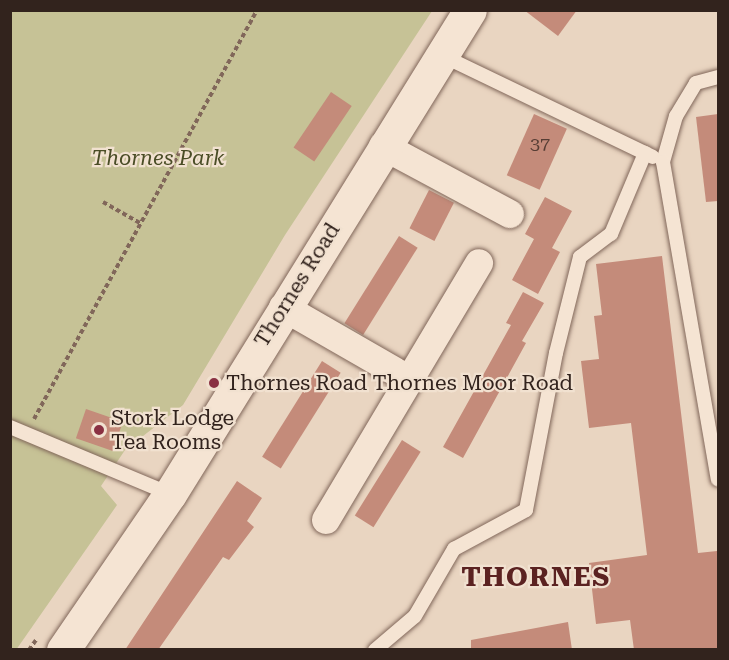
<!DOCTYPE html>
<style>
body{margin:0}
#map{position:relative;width:729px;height:660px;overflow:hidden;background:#e9d5c1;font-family:"Roboto Serif",serif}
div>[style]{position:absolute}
.green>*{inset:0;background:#c6c296}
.building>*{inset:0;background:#c48b7a;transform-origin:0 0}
.path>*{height:4px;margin-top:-2px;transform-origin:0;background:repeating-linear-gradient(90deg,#81675a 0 4.5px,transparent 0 7.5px)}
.roads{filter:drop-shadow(0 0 2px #81675a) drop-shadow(0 0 2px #81675a)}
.service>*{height:14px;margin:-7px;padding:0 7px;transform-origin:7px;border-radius:7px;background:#f5e4d3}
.minor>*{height:28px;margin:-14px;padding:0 14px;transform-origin:14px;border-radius:14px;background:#f5e4d3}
.secondary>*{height:33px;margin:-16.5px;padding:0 16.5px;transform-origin:16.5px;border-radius:16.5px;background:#f5e4d3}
.dots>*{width:16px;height:16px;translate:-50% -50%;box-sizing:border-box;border:3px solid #f1e1d0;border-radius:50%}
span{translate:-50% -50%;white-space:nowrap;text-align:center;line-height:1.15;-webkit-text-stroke:4.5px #f1e1d0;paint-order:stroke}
.number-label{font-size:18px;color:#563d34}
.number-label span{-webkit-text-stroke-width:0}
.park-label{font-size:21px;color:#4a4d26;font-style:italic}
.street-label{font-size:21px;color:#32231d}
.poi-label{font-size:21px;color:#32231d}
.left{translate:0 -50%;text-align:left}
.district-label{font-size:27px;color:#5b2221;font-weight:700;letter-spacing:1.5px}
.frame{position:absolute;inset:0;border:12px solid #32231d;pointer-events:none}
</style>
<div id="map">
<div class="green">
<i style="clip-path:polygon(10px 11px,432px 11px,285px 235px,183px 405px,125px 450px,101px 486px,117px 505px,16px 650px,10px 649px)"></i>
</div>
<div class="building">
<i style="clip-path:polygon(524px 10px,577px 10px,558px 36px)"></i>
<i style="left:331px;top:92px;width:25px;height:67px;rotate:34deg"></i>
<i style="left:534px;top:114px;width:36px;height:67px;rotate:24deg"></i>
<i style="clip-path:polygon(718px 114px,718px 201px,706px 202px,696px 117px)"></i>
<i style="left:429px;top:190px;width:28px;height:43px;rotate:27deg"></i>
<i style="clip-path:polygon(545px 197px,572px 211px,552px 248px,560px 252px,538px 294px,512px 280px,534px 239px,525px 234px)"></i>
<i style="left:399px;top:236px;width:22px;height:103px;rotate:32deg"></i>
<i style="clip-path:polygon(662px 256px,698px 553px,717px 551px,718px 650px,634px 650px,630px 620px,596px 624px,589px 563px,647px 555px,631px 423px,589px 428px,581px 361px,599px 359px,594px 316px,602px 315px,596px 264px)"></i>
<i style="clip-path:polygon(523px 292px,544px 303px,522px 341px,526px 343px,463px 458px,443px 447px,511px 325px,506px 323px)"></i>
<i style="left:322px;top:361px;width:22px;height:113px;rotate:32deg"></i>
<i style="left:86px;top:409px;width:39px;height:31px;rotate:19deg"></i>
<i style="left:402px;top:440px;width:22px;height:89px;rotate:32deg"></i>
<i style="clip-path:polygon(237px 481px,262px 498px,247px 521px,254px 527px,229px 560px,223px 557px,158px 650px,125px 650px)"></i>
<i style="clip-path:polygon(568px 622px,572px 650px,471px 650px,471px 640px)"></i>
</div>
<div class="path">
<i style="left:103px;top:202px;width:43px;rotate:29.6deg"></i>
<i style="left:34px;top:419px;width:466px;rotate:-61.4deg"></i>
<i style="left:29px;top:650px;width:12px;rotate:-55deg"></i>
</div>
<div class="roads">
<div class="service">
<i style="left:441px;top:55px;width:235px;rotate:25.7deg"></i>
<i style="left:718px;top:77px;width:23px;rotate:165deg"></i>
<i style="left:696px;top:83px;width:39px;rotate:121deg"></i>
<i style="left:676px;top:116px;width:48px;rotate:105.8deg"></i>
<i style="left:663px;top:162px;width:322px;rotate:80.2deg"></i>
<i style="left:10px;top:427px;width:173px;rotate:22.7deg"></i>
<i style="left:375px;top:650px;width:52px;rotate:-40.4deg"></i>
<i style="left:415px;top:616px;width:78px;rotate:-59.8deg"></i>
<i style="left:454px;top:549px;width:82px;rotate:-28.4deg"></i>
<i style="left:526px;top:510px;width:160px;rotate:-79.2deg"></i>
<i style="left:556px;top:353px;width:99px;rotate:-76deg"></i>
<i style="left:580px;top:257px;width:39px;rotate:-37deg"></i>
<i style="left:611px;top:234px;width:88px;rotate:-67.2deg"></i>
</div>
<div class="minor">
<i style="left:383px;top:146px;width:144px;rotate:28.2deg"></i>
<i style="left:283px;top:307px;width:146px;rotate:29.9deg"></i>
<i style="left:326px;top:520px;width:299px;rotate:-59.2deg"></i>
</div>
<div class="secondary">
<i style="left:63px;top:650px;width:189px;rotate:-55.6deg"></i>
<i style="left:170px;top:494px;width:569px;rotate:-58.21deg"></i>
</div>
</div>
<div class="dots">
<i style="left:214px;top:383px;background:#8a3042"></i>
<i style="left:99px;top:430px;background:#8a3042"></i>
</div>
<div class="number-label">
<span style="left:540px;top:144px">37</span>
</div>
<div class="park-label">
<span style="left:158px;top:158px">Thornes Park</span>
</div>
<div class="street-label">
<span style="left:297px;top:285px;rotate:-58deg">Thornes Road</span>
</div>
<div class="poi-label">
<span class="left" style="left:226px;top:383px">Thornes Road Thornes Moor Road</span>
<span class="left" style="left:111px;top:430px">Stork Lodge<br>Tea Rooms</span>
</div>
<div class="district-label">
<span style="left:536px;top:578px">THORNES</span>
</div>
<div class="frame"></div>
</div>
